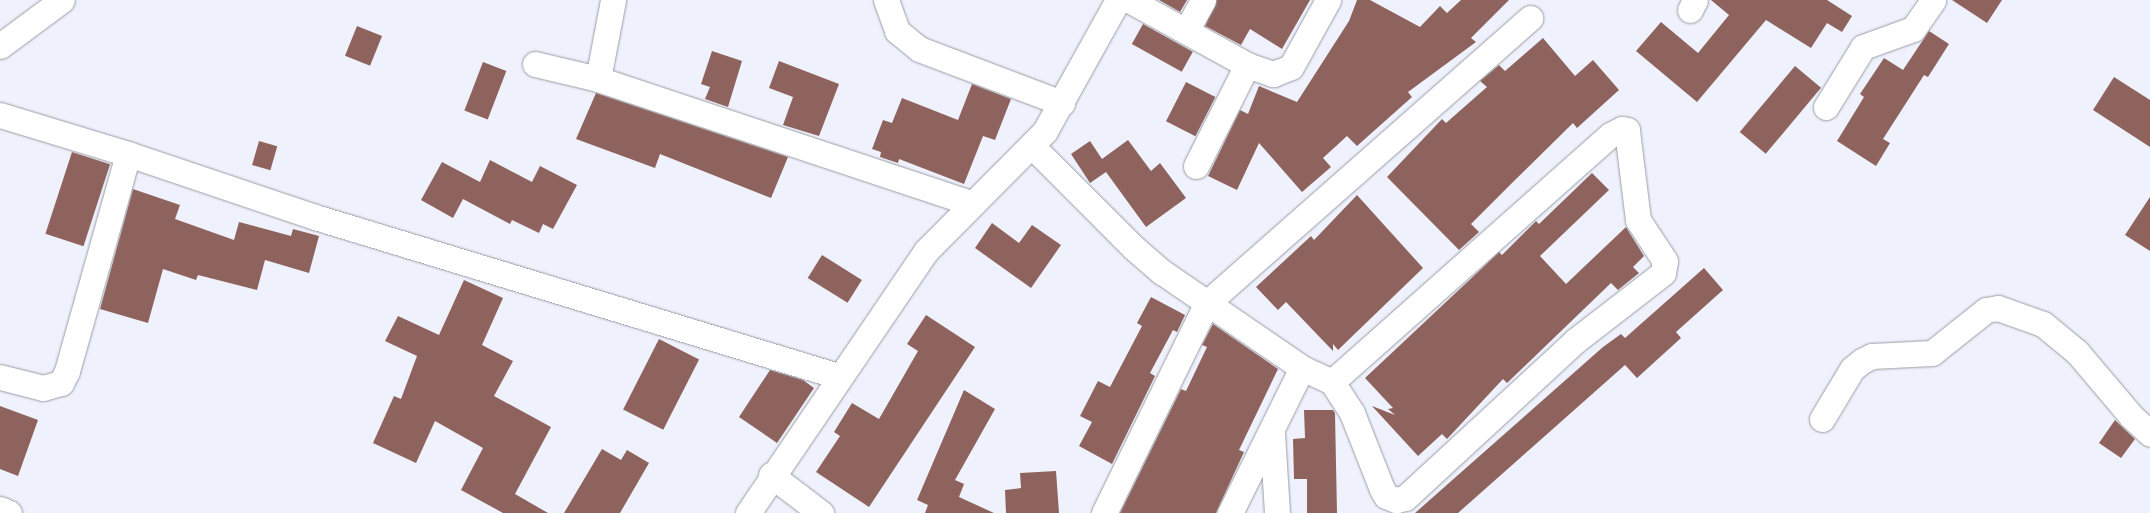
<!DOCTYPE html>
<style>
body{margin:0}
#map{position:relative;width:2150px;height:513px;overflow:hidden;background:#eff2fc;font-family:Rubik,sans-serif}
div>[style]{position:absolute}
.building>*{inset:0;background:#8f635d;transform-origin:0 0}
.roads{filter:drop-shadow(0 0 1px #999ca5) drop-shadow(0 0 1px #999ca5)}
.minor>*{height:25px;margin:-12.5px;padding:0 12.5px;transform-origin:12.5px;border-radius:12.5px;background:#fff}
span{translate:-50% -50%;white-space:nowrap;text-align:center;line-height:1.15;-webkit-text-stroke:4px #eff2fc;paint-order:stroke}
</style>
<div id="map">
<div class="building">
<i style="clip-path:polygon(1159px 0,1187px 0,1180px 12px)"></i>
<i style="clip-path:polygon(1217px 0,1310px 0,1282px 49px,1250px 29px,1241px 45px,1205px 26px)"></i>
<i style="clip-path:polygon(1357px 0,1370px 0,1420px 27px,1440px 6px,1447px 13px,1461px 0,1509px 0,1471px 38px,1476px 42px,1408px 92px,1412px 97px,1357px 146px,1347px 136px,1323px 158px,1331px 167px,1302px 192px,1259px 143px,1237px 190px,1208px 176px,1240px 110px,1248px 114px,1259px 86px,1297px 102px,1349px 21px)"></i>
<i style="clip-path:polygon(1711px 0,1827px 0,1852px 16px,1842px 32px,1827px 23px,1811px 48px,1766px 20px,1697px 102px,1636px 51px,1661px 22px,1698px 53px,1729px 15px)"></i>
<i style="clip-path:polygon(1952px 0,2002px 0,1987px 23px)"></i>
<i style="left:1143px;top:24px;width:57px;height:23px;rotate:29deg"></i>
<i style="left:357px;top:26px;width:27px;height:32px;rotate:22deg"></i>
<i style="clip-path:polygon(1929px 31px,1949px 44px,1928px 77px,1924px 75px,1883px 139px,1890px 143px,1876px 166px,1837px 141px,1864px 97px,1860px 94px,1884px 58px,1903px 70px)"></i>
<i style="clip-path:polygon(1543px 38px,1575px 76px,1593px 60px,1619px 90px,1577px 128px,1573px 123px,1513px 182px,1471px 224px,1479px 232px,1459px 250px,1387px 177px,1442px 119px,1446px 123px,1487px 87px,1480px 81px,1499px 65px,1505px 71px)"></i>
<i style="clip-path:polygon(712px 51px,742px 61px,728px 107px,705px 99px,710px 87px,701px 84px)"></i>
<i style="clip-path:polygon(779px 61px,839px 84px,819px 136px,783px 125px,793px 97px,769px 88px)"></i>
<i style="left:483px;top:62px;width:25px;height:52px;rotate:21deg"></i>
<i style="left:1795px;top:66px;width:34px;height:86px;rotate:40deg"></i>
<i style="clip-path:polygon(2114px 77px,2150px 100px,2150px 147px,2093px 110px)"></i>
<i style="left:1186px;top:82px;width:33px;height:44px;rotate:27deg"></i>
<i style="clip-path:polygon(972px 84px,1011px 99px,995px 140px,983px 136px,964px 184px,899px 159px,898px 163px,880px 157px,881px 152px,872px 149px,883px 120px,892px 123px,902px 98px,958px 120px)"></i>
<i style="clip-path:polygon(596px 93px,788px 157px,771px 198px,660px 154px,655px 168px,576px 139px)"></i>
<i style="clip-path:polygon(1128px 140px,1151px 171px,1160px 163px,1186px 198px,1146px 227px,1106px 172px,1090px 183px,1071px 154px,1090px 141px,1102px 159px)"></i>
<i style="left:259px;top:141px;width:19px;height:25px;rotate:16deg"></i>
<i style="left:72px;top:152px;width:40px;height:86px;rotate:18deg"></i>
<i style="clip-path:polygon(490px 160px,532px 182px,540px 166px,577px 185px,553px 229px,543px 224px,539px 233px,512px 220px,510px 224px,463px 199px,453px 218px,421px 200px,442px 162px,480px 182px)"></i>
<i style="clip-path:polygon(1592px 173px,1609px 190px,1540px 256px,1566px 284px,1626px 227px,1644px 256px,1633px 267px,1639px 273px,1618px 290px,1611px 283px,1507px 383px,1503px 379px,1447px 439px,1442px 434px,1418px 456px,1372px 406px,1395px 415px,1388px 409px,1393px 408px,1365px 378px,1479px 271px,1499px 252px,1502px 255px,1536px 221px,1539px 224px)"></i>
<i style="clip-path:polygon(133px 189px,180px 205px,175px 219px,234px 240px,239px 222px,291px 236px,293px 229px,319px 236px,309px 273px,265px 260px,257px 290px,198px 275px,196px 280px,163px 269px,148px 323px,100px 309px)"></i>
<i style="clip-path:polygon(1357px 195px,1423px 268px,1338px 350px,1333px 344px,1333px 351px,1286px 302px,1278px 310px,1256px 287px,1311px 236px,1314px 240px)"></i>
<i style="clip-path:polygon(2150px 197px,2150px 251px,2125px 235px)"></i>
<i style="clip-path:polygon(992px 223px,1019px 243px,1032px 225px,1061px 245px,1031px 288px,975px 248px)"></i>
<i style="left:822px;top:255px;width:47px;height:27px;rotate:32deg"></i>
<i style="clip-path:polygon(1704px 268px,1723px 290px,1676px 332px,1681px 338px,1637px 378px,1625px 365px,1458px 513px,1415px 513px,1603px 347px,1621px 334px,1625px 338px)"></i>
<i style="clip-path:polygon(464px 280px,503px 298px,482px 345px,513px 361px,494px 396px,551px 427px,515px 494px,548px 513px,503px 513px,461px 490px,483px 448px,435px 421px,416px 463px,373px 443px,394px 396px,401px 399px,417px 356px,385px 341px,398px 316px,439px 335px)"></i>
<i style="clip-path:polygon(1151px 297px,1185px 315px,1177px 332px,1173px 330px,1150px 373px,1155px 376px,1112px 464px,1079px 446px,1092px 422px,1080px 416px,1098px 381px,1110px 387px,1142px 326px,1137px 323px)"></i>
<i style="clip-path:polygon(926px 315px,975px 347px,869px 507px,816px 472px,840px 436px,834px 432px,852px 403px,879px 419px,918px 351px,907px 344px)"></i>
<i style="clip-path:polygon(1213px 324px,1278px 369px,1239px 450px,1244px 452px,1216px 513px,1120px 513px,1181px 389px,1186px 391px,1207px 347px,1202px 345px)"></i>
<i style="left:659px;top:339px;width:45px;height:79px;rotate:27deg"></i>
<i style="clip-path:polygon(770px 370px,803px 380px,814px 388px,777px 443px,739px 417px)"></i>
<i style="clip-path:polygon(964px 390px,995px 409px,955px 480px,964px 484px,959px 497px,994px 513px,925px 513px,928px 505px,917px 500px)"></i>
<i style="clip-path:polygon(0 406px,38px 420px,18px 476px,0 469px)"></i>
<i style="clip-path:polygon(1304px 410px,1333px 410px,1335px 413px,1337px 513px,1307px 513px,1307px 479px,1294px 479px,1293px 439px,1305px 438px)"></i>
<i style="clip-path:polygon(2115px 420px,2135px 439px,2121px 458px,2099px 443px)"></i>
<i style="clip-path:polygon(602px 449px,621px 460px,627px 450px,649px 463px,620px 513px,564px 513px)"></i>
<i style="clip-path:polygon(1056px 471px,1059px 513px,1006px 513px,1005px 490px,1021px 488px,1020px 473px)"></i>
</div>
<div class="roads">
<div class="minor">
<i style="left:886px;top:0;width:33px;rotate:70deg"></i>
<i style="left:897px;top:31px;width:28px;rotate:39deg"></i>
<i style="left:919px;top:49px;width:153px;rotate:20.7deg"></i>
<i style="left:1129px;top:0;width:135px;rotate:28.8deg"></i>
<i style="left:1247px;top:65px;width:28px;rotate:19deg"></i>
<i style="left:1273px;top:74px;width:19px;rotate:-21deg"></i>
<i style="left:1291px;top:67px;width:77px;rotate:-61.1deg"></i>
<i style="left:1690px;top:10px;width:11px;rotate:-63deg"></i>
<i style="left:1186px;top:31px;width:35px;rotate:-61deg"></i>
<i style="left:0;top:46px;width:77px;rotate:-36.6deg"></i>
<i style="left:535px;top:64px;width:65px;rotate:13.4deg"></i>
<i style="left:598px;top:79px;width:393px;rotate:18.4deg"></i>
<i style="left:598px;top:79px;width:80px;rotate:-79.2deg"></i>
<i style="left:1826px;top:107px;width:70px;rotate:-58.3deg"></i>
<i style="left:1863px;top:47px;width:53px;rotate:-19.8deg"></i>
<i style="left:1913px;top:29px;width:35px;rotate:-55deg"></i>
<i style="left:0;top:115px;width:134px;rotate:16.9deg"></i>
<i style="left:128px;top:154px;width:197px;rotate:18.6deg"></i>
<i style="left:315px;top:217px;width:547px;rotate:16.91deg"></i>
<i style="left:1032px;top:146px;width:144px;rotate:45deg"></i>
<i style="left:1134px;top:248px;width:37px;rotate:41deg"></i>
<i style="left:1162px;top:272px;width:170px;rotate:34.4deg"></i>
<i style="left:1302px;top:368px;width:33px;rotate:25deg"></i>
<i style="left:1332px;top:382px;width:37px;rotate:57deg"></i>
<i style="left:1352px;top:413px;width:82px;rotate:68.5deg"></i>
<i style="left:1382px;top:489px;width:8px;rotate:60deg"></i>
<i style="left:1386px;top:496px;width:11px;rotate:22deg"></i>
<i style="left:1396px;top:500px;width:9px;rotate:-13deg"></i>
<i style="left:1405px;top:498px;width:231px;rotate:-42.7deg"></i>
<i style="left:1575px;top:341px;width:111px;rotate:-37.7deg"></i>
<i style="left:1663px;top:273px;width:12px;rotate:-81deg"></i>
<i style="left:1665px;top:261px;width:49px;rotate:-123.4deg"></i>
<i style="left:1638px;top:220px;width:91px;rotate:-97deg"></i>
<i style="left:1627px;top:130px;width:5px;rotate:-169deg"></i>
<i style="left:1622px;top:129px;width:13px;rotate:153deg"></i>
<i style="left:1610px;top:135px;width:372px;rotate:138.4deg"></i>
<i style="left:1196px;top:166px;width:113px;rotate:-63.2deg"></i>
<i style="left:0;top:377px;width:44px;rotate:14.3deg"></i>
<i style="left:43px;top:388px;width:19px;rotate:-16deg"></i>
<i style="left:61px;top:383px;width:13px;rotate:-63deg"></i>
<i style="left:67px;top:371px;width:225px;rotate:-74.3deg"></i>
<i style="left:1822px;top:419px;width:58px;rotate:-59deg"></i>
<i style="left:1852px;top:369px;width:13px;rotate:-39deg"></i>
<i style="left:1862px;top:361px;width:11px;rotate:-27deg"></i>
<i style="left:1872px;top:356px;width:60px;rotate:-2.9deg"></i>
<i style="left:1932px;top:353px;width:69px;rotate:-38.5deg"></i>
<i style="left:1986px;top:310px;width:12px;rotate:-9deg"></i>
<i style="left:1998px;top:308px;width:48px;rotate:19.6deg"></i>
<i style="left:2043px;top:324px;width:44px;rotate:39.5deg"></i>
<i style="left:2077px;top:352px;width:84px;rotate:49.8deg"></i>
<i style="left:2131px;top:416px;width:26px;rotate:43deg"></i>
<i style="left:1272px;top:433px;width:80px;rotate:86.4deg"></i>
<i style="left:771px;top:475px;width:63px;rotate:37.2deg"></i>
<i style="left:0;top:509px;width:10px;rotate:24deg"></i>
<i style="left:748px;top:513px;width:317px;rotate:-55.8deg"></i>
<i style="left:926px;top:251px;width:169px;rotate:-45.2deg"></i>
<i style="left:1045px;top:131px;width:150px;rotate:-60.9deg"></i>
<i style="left:1104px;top:513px;width:234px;rotate:-63.9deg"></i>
<i style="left:1207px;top:303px;width:431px;rotate:-41.4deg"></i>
<i style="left:1230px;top:513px;width:162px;rotate:-63.6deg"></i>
</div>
</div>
</div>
